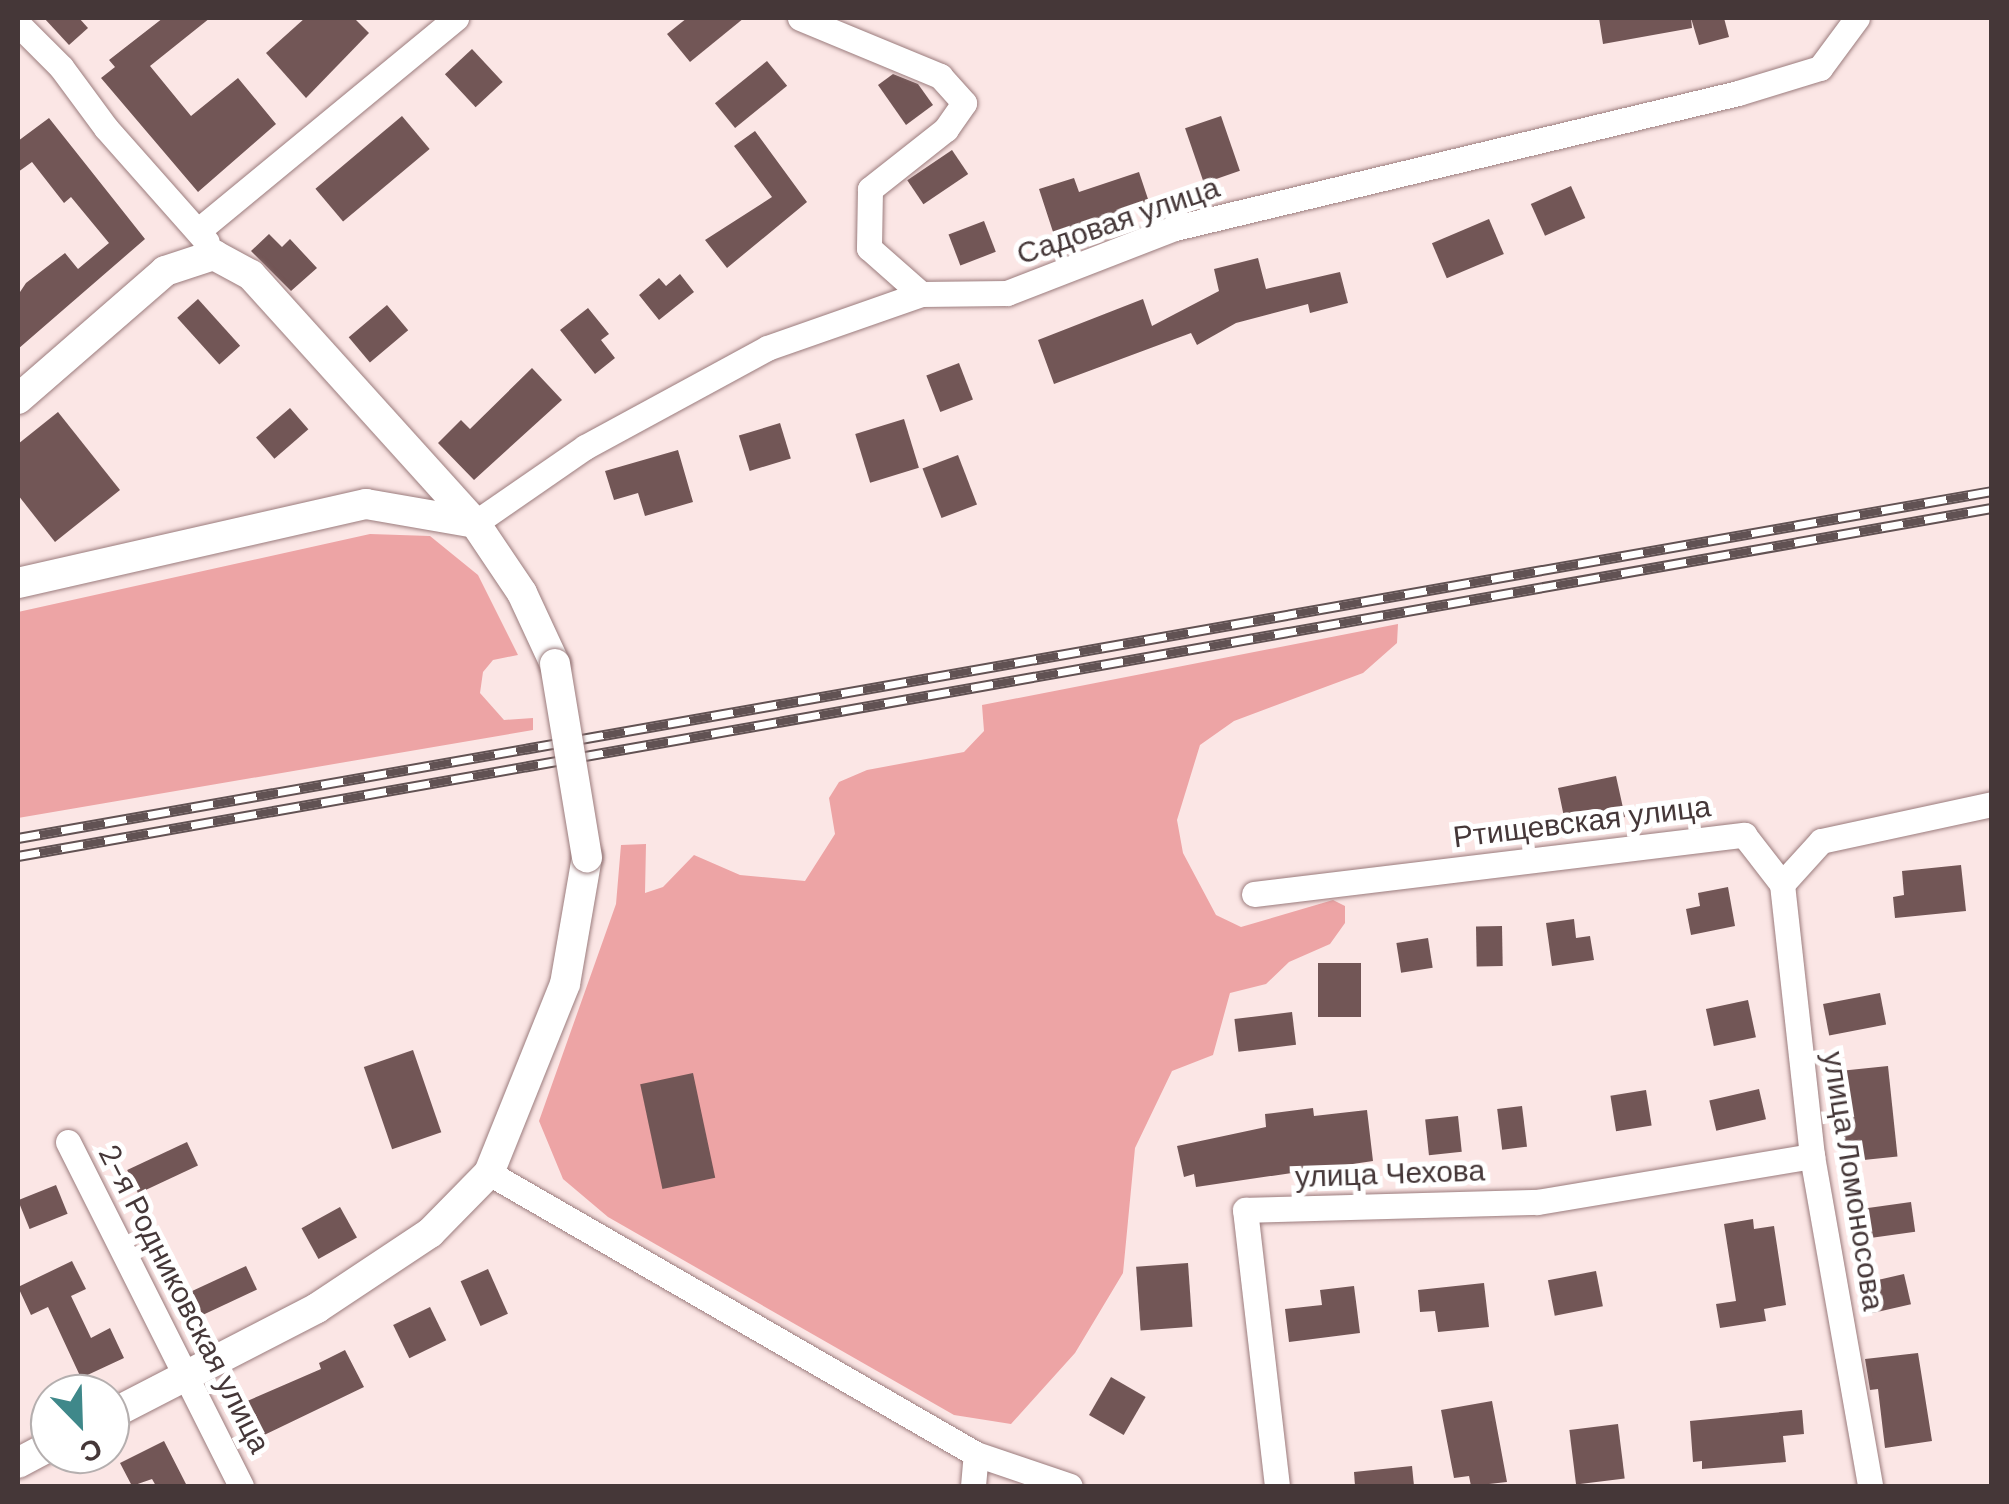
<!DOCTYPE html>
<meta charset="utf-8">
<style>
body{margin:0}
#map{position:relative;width:2009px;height:1504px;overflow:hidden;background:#fbe6e5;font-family:"DM Sans",sans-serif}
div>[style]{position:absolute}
.green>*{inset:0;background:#eda4a5}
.building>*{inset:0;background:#725656;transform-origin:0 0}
.roads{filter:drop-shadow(0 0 2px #9b7c7d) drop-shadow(0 0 2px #9b7c7d)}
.minor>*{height:25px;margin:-12.5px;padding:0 12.5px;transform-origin:12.5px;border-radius:12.5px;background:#fff}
.tertiary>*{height:30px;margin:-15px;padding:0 15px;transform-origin:15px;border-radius:15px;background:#fff}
.rail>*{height:11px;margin-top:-5.5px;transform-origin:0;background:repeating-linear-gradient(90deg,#fff 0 22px,#615253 0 44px);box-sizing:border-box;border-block:2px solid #615253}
.bridges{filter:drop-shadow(0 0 2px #9b7c7d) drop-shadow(0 0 2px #9b7c7d)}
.tertiary-bridge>*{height:30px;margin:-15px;padding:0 15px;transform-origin:15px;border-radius:15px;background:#fff}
span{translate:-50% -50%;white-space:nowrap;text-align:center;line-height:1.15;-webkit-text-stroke:10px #fff;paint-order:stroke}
.street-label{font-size:30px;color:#453738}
.frame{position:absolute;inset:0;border:20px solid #453738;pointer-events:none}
.north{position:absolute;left:30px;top:1374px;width:100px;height:100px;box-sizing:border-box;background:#fff;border:2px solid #b5afaf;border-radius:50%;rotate:157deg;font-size:28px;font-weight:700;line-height:40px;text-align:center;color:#453738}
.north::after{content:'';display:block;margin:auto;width:35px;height:45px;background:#3f888a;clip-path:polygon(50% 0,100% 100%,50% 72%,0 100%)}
</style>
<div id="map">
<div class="green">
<i style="clip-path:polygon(370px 534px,430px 536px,478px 575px,518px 655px,493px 660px,483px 672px,480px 693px,504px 720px,533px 718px,533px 730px,18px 818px,18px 612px)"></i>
<i style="clip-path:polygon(1398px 624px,1397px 643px,1363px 673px,1234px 721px,1200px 745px,1177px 820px,1183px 853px,1216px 915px,1241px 927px,1333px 900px,1345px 906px,1345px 923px,1330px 944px,1289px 962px,1266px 984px,1230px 993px,1213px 1055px,1172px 1071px,1135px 1148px,1123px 1273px,1075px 1353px,1011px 1424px,954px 1415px,608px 1217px,563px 1179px,539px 1121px,616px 904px,621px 845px,646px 844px,645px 893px,663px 887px,694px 855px,740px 875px,805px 881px,835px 834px,829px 798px,839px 782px,867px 770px,964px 752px,984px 731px,982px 705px)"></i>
</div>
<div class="building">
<i style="clip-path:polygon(44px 18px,79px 18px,88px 28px,69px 45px)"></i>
<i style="clip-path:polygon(163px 18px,210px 18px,150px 66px,191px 116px,238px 78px,276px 124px,198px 192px,101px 78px,115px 67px,109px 60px)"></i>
<i style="clip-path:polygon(305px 18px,354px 18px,369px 33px,306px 98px,266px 53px)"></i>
<i style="clip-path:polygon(687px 18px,744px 18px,690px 62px,667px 34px)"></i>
<i style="clip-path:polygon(1599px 18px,1691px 18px,1692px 28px,1603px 44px)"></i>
<i style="clip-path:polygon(1691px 18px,1724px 18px,1729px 37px,1699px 45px)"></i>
<i style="left:472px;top:49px;width:45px;height:37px;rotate:47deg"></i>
<i style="left:767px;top:61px;width:32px;height:67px;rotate:51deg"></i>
<i style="clip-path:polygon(893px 74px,918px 84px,933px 105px,906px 125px,878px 85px)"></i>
<i style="left:402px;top:116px;width:43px;height:113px;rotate:50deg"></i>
<i style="left:1221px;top:116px;width:58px;height:38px;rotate:71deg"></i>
<i style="clip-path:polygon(49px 118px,145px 239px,18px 349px,18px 295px,26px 283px,65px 253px,78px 269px,109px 243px,71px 197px,64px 203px,32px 162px,18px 172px,18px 141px)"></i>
<i style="clip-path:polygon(755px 131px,807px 202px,727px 268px,705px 240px,772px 197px,734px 146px)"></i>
<i style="left:952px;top:150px;width:29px;height:54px;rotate:56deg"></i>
<i style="clip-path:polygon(1139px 172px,1149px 202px,1054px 235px,1039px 189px,1074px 178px,1079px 192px)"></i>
<i style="left:1571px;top:186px;width:35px;height:44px;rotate:66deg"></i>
<i style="left:1489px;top:219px;width:38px;height:62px;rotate:67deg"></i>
<i style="left:984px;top:221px;width:33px;height:38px;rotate:69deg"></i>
<i style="clip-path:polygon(269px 234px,282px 247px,290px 239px,317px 268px,291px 291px,251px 251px)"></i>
<i style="clip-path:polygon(1258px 258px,1266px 289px,1340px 272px,1348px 303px,1310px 313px,1308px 304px,1236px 323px,1197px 345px,1191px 333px,1054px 384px,1038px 340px,1143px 299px,1152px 326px,1219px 291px,1214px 269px)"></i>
<i style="clip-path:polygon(680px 274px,694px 292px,659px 320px,639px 295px,659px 278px,666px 286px)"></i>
<i style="left:198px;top:299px;width:63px;height:28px;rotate:48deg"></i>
<i style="left:387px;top:305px;width:33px;height:50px;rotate:50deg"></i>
<i style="clip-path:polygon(588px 308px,609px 334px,601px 340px,615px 358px,595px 374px,560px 330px)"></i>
<i style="left:959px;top:363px;width:39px;height:35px;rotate:69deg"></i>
<i style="clip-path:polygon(532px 368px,562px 400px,474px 480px,438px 443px,461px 420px,470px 429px)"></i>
<i style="left:290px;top:408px;width:28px;height:45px;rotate:49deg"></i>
<i style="clip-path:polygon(58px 412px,120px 490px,55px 542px,18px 495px,18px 444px)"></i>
<i style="left:904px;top:419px;width:51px;height:51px;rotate:73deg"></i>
<i style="left:780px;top:423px;width:37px;height:43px;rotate:73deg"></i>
<i style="clip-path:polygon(678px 450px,693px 502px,645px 516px,638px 493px,614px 500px,605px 471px)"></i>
<i style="left:958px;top:455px;width:53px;height:38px;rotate:69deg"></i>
<i style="clip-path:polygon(1616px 776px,1625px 817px,1595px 823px,1593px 811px,1564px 817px,1558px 788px)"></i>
<i style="clip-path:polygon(1961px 865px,1966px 911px,1895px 918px,1893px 897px,1904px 895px,1902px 871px)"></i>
<i style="clip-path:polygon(1728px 887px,1735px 926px,1691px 935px,1686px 909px,1700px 906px,1698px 893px)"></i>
<i style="clip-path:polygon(1574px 919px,1576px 938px,1590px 936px,1594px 960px,1552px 966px,1546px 923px)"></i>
<i style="left:1502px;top:926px;width:40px;height:26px;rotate:89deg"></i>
<i style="left:1428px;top:938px;width:30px;height:32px;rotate:81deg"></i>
<i style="left:1318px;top:963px;width:43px;height:54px"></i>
<i style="left:1880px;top:993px;width:32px;height:58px;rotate:79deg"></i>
<i style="left:1748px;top:1000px;width:38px;height:43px;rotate:78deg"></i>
<i style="left:1292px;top:1012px;width:33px;height:58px;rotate:83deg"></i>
<i style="left:413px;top:1050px;width:87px;height:52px;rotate:71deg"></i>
<i style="left:1888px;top:1066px;width:91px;height:56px;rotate:84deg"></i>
<i style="left:693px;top:1073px;width:107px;height:54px;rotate:78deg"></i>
<i style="left:1759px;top:1089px;width:31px;height:51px;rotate:77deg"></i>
<i style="left:1646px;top:1090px;width:36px;height:36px;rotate:81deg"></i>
<i style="left:1522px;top:1106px;width:41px;height:25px;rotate:83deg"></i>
<i style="clip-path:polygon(1313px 1108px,1314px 1116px,1367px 1110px,1373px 1161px,1196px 1187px,1194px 1174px,1184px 1177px,1177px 1146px,1266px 1127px,1265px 1114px)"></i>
<i style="left:1458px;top:1116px;width:36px;height:33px;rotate:84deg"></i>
<i style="left:187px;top:1142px;width:26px;height:66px;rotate:65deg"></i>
<i style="left:56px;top:1185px;width:31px;height:41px;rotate:68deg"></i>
<i style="left:1911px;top:1202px;width:30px;height:58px;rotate:82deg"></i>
<i style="left:340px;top:1207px;width:35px;height:44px;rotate:61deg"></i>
<i style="clip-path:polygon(1753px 1219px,1754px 1229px,1774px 1226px,1786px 1305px,1764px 1309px,1766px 1321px,1720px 1328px,1716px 1304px,1736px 1301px,1724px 1224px)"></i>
<i style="clip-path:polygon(72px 1261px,86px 1289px,71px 1296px,91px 1338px,110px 1328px,124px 1358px,81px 1378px,48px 1307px,31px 1315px,18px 1287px)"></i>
<i style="left:1188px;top:1263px;width:64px;height:52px;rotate:86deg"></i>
<i style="left:246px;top:1266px;width:26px;height:60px;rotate:65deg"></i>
<i style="left:488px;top:1269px;width:49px;height:30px;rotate:66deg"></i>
<i style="left:1596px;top:1271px;width:36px;height:49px;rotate:79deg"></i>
<i style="left:1904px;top:1274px;width:31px;height:46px;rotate:77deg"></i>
<i style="clip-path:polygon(1484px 1283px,1489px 1327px,1438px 1332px,1435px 1311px,1420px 1312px,1418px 1290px)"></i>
<i style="clip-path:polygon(1354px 1286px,1360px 1333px,1289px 1342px,1285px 1309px,1322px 1305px,1320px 1290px)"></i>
<i style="left:430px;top:1307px;width:37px;height:41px;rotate:64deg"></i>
<i style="clip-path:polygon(345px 1350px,364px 1387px,260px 1437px,245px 1402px,321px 1369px,319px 1363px)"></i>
<i style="clip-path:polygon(1918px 1353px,1932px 1441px,1885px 1448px,1878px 1389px,1870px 1390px,1865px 1359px)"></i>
<i style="left:1111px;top:1377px;width:40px;height:44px;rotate:30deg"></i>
<i style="clip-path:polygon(1492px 1401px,1507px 1482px,1471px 1486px,1469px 1476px,1454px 1478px,1441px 1410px)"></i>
<i style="clip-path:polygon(1802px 1410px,1804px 1434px,1783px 1436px,1786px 1462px,1702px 1469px,1702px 1461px,1693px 1462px,1690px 1421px)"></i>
<i style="left:1618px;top:1424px;width:55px;height:49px;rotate:83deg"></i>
<i style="clip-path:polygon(164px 1441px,187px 1486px,156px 1486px,152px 1479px,132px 1486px,120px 1463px)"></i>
<i style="clip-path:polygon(1412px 1466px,1414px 1486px,1355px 1486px,1354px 1472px)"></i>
</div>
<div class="roads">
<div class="minor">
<i style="left:800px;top:18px;width:152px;rotate:22.5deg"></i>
<i style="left:940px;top:76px;width:36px;rotate:48deg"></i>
<i style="left:964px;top:103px;width:32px;rotate:125deg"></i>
<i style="left:946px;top:129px;width:97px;rotate:141.7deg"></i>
<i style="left:870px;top:189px;width:59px;rotate:91deg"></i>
<i style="left:869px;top:248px;width:69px;rotate:41.5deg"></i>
<i style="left:18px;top:24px;width:61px;rotate:45deg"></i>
<i style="left:61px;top:67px;width:76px;rotate:53.6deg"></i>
<i style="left:106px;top:128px;width:152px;rotate:48.5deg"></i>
<i style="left:200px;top:229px;width:332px;rotate:-39.5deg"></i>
<i style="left:475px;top:523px;width:134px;rotate:-34.6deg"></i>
<i style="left:585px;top:447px;width:207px;rotate:-28.5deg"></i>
<i style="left:767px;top:348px;width:163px;rotate:-19.3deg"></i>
<i style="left:921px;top:294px;width:86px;rotate:-0.7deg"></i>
<i style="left:1007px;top:293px;width:180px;rotate:-21.2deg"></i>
<i style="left:1175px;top:228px;width:579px;rotate:-13.48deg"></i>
<i style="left:1738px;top:93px;width:86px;rotate:-17deg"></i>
<i style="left:1820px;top:68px;width:62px;rotate:-53.5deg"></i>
<i style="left:1782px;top:884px;width:274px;rotate:83.7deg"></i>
<i style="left:1812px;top:1156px;width:335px;rotate:80deg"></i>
<i style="left:1254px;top:894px;width:494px;rotate:-6.9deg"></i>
<i style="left:1744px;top:835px;width:62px;rotate:52.2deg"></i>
<i style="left:1782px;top:884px;width:58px;rotate:-47.8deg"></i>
<i style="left:1821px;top:841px;width:175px;rotate:-12.2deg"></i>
<i style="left:68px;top:1142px;width:385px;rotate:63.3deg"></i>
<i style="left:489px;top:1173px;width:562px;rotate:29.99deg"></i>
<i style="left:976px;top:1454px;width:99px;rotate:18.8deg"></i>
<i style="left:973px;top:1486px;width:32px;rotate:-85deg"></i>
<i style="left:1277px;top:1486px;width:278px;rotate:-96.6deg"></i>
<i style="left:1245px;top:1210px;width:292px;rotate:-1.6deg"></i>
<i style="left:1537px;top:1202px;width:279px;rotate:-9.5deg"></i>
</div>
<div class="tertiary">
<i style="left:18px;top:399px;width:195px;rotate:-41deg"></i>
<i style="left:165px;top:271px;width:52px;rotate:-18.1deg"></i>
<i style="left:214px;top:255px;width:42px;rotate:28.4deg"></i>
<i style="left:251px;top:275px;width:334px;rotate:47.9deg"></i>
<i style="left:475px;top:523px;width:84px;rotate:56.1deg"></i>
<i style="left:522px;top:593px;width:78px;rotate:65.1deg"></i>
<i style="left:18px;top:583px;width:357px;rotate:-12.8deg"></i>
<i style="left:366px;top:504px;width:111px;rotate:9.9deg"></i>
<i style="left:110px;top:1415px;width:233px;rotate:-27.3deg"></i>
<i style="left:317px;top:1308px;width:136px;rotate:-33.6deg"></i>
<i style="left:430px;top:1233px;width:84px;rotate:-45.5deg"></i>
<i style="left:489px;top:1173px;width:204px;rotate:-68.1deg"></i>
<i style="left:565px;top:984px;width:129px;rotate:-80.2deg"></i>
<i style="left:18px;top:1463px;width:36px;rotate:-28deg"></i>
</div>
</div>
<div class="rail">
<i style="left:18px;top:838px;width:2004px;rotate:-9.97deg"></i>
<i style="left:18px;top:856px;width:2004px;rotate:-10deg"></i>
</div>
<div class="bridges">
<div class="tertiary-bridge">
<i style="left:555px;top:664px;width:196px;rotate:80.6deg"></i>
</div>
</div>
<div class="street-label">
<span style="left:1118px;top:221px;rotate:-19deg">Садовая улица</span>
<span style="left:1582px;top:822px;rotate:-7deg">Ртищевская улица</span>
<span style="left:1390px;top:1174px;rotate:-2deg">улица Чехова</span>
<span style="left:1853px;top:1181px;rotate:81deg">улица Ломоносова</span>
<span style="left:184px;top:1299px;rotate:63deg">2-я Родниковская улица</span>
</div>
<div class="frame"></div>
<div class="north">С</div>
</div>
